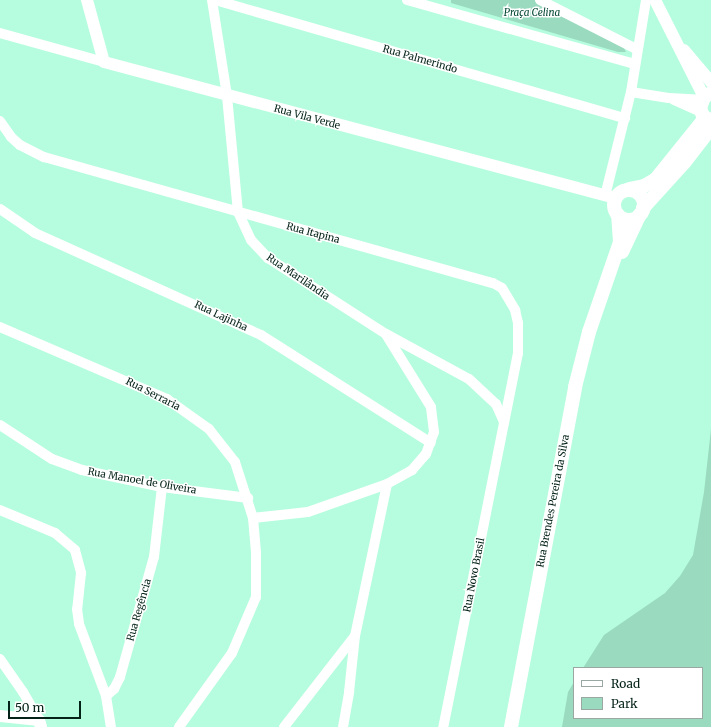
<!DOCTYPE html>
<meta charset="utf-8">
<style>
body{margin:0}
#map{position:relative;width:711px;height:727px;overflow:hidden;background:#b5fdde;font-family:Merriweather,serif}
div>[style]{position:absolute}
.green>*{inset:0;background:#9adabf}
.minor>*{height:10px;margin:-5px;padding:0 5px;transform-origin:5px;border-radius:5px;background:#fff}
.tertiary>*{height:12px;margin:-6px;padding:0 6px;transform-origin:6px;border-radius:6px;background:#fff}
.secondary>*{height:14px;margin:-7px;padding:0 7px;transform-origin:7px;border-radius:7px;background:#fff}
.secondary>.ring{margin:-7px;padding:0;box-sizing:content-box;background:none;border:14px solid #fff;border-radius:50%}
span{translate:-50% -50%;white-space:nowrap;text-align:center;line-height:1.15;-webkit-text-stroke:3px #fff;paint-order:stroke}
.park-label{font-size:10px;color:#024632;font-style:italic}
.street-label{font-size:10px;color:#042218}
.legend{position:absolute;left:573px;top:667px;width:130px;height:52px;box-sizing:border-box;background:#fff;border:1px solid #9ba7a3;margin:0;padding:5px 7px;list-style:none;font-size:12px;color:#042218}
.legend li{display:flex;align-items:center;gap:8px;height:20px}
.legend b{width:20px;border:1px solid #9ba7a3}
.scale{position:absolute;left:8px;top:701px;width:73px;height:18px;box-sizing:border-box;border:2px solid #042218;border-top:0;padding-left:5px;font-size:12px;line-height:14px;white-space:nowrap;color:#042218;-webkit-text-stroke:3px #fff;paint-order:stroke}
</style>
<div id="map">
<div class="green">
<i style="clip-path:polygon(451px 0,535px 0,623px 46px,626px 52px,618px 52px,451px 3px)"></i>
<i style="clip-path:polygon(711px 429px,711px 727px,562px 727px,568px 692px,574px 682px,574px 718px,702px 718px,702px 668px,583px 668px,604px 635px,665px 593px,680px 576px,693px 555px,704px 492px)"></i>
</div>
<div class="minor">
<i style="left:212px;top:0;width:97px;rotate:81.1deg"></i>
<i style="left:227px;top:96px;width:117px;rotate:84.6deg"></i>
<i style="left:238px;top:212px;width:31px;rotate:65deg"></i>
<i style="left:251px;top:240px;width:25px;rotate:47deg"></i>
<i style="left:268px;top:258px;width:140px;rotate:32.8deg"></i>
<i style="left:386px;top:334px;width:94px;rotate:28.5deg"></i>
<i style="left:469px;top:379px;width:37px;rotate:43deg"></i>
<i style="left:496px;top:404px;width:20px;rotate:66deg"></i>
<i style="left:215px;top:0;width:427px;rotate:16.1deg"></i>
<i style="left:407px;top:0;width:237px;rotate:15.7deg"></i>
<i style="left:540px;top:0;width:108px;rotate:27deg"></i>
<i style="left:0;top:33px;width:108px;rotate:15.6deg"></i>
<i style="left:631px;top:92px;width:38px;rotate:9deg"></i>
<i style="left:669px;top:98px;width:33px;rotate:3deg"></i>
<i style="left:674px;top:100px;width:30px;rotate:24deg"></i>
<i style="left:0;top:121px;width:19px;rotate:55deg"></i>
<i style="left:11px;top:137px;width:12px;rotate:42deg"></i>
<i style="left:20px;top:145px;width:27px;rotate:27deg"></i>
<i style="left:44px;top:157px;width:466px;rotate:15.7deg"></i>
<i style="left:493px;top:283px;width:10px;rotate:29deg"></i>
<i style="left:502px;top:288px;width:26px;rotate:59deg"></i>
<i style="left:515px;top:310px;width:13px;rotate:77deg"></i>
<i style="left:518px;top:323px;width:30px;rotate:90deg"></i>
<i style="left:518px;top:353px;width:381px;rotate:101.3deg"></i>
<i style="left:605px;top:196px;width:107px;rotate:-76deg"></i>
<i style="left:631px;top:92px;width:93px;rotate:-80.7deg"></i>
<i style="left:0;top:209px;width:42px;rotate:34.4deg"></i>
<i style="left:35px;top:233px;width:248px;rotate:24.3deg"></i>
<i style="left:261px;top:335px;width:201px;rotate:32.4deg"></i>
<i style="left:0;top:327px;width:182px;rotate:23.3deg"></i>
<i style="left:167px;top:399px;width:52px;rotate:35.5deg"></i>
<i style="left:209px;top:429px;width:42px;rotate:51.8deg"></i>
<i style="left:235px;top:462px;width:59px;rotate:72.2deg"></i>
<i style="left:253px;top:518px;width:35px;rotate:85deg"></i>
<i style="left:256px;top:553px;width:44px;rotate:90deg"></i>
<i style="left:256px;top:597px;width:61px;rotate:113.2deg"></i>
<i style="left:232px;top:653px;width:91px;rotate:125.6deg"></i>
<i style="left:0;top:425px;width:62px;rotate:33.2deg"></i>
<i style="left:52px;top:459px;width:32px;rotate:20deg"></i>
<i style="left:82px;top:470px;width:82px;rotate:12deg"></i>
<i style="left:162px;top:487px;width:87px;rotate:7.3deg"></i>
<i style="left:0;top:510px;width:60px;rotate:22.7deg"></i>
<i style="left:55px;top:533px;width:26px;rotate:40deg"></i>
<i style="left:75px;top:550px;width:24px;rotate:75deg"></i>
<i style="left:81px;top:573px;width:36px;rotate:96deg"></i>
<i style="left:77px;top:609px;width:15px;rotate:82deg"></i>
<i style="left:79px;top:624px;width:77px;rotate:69.4deg"></i>
<i style="left:106px;top:696px;width:31px;rotate:81deg"></i>
<i style="left:253px;top:518px;width:55px;rotate:-6.2deg"></i>
<i style="left:308px;top:512px;width:84px;rotate:-19.5deg"></i>
<i style="left:387px;top:484px;width:29px;rotate:-29deg"></i>
<i style="left:412px;top:470px;width:21px;rotate:-49deg"></i>
<i style="left:426px;top:454px;width:23px;rotate:-70deg"></i>
<i style="left:434px;top:432px;width:25px;rotate:-97deg"></i>
<i style="left:431px;top:407px;width:84px;rotate:-121.8deg"></i>
<i style="left:0;top:659px;width:40px;rotate:55.1deg"></i>
<i style="left:23px;top:692px;width:32px;rotate:60deg"></i>
<i style="left:106px;top:696px;width:11px;rotate:-41deg"></i>
<i style="left:114px;top:689px;width:13px;rotate:-63deg"></i>
<i style="left:120px;top:677px;width:125px;rotate:-74.2deg"></i>
<i style="left:154px;top:557px;width:70px;rotate:-83.5deg"></i>
<i style="left:284px;top:727px;width:114px;rotate:-52.1deg"></i>
<i style="left:343px;top:727px;width:36px;rotate:-80deg"></i>
<i style="left:349px;top:692px;width:56px;rotate:-83.9deg"></i>
<i style="left:355px;top:636px;width:155px;rotate:-78.1deg"></i>
</div>
<div class="tertiary">
<i style="left:87px;top:0;width:64px;rotate:74.7deg"></i>
<i style="left:104px;top:62px;width:529px;rotate:14.9deg"></i>
<i style="left:655px;top:0;width:109px;rotate:63.2deg"></i>
<i style="left:684px;top:50px;width:42px;rotate:49.8deg"></i>
<i style="left:0;top:716px;width:39px;rotate:6deg"></i>
<i style="left:39px;top:720px;width:7px;rotate:74deg"></i>
</div>
<div class="secondary">
<i style="left:711px;top:93px;width:8px;rotate:150deg"></i>
<i style="left:704px;top:97px;width:12px;rotate:110deg"></i>
<i style="left:700px;top:108px;width:9px;rotate:69deg"></i>
<i style="left:703px;top:116px;width:9px;rotate:32deg"></i>
<i style="left:629px;top:189px;width:15px;rotate:-11deg"></i>
<i style="left:644px;top:186px;width:14px;rotate:-30deg"></i>
<i style="left:656px;top:179px;width:78px;rotate:-51.2deg"></i>
<i class="ring" style="left:614px;top:190px;width:16px;height:16px"></i>
<i style="left:643px;top:208px;width:61px;rotate:-47.7deg"></i>
<i style="left:684px;top:163px;width:44px;rotate:-52.4deg"></i>
<i style="left:622px;top:252px;width:42px;rotate:-64.7deg"></i>
<i style="left:511px;top:727px;width:346px;rotate:-79.3deg"></i>
<i style="left:575px;top:387px;width:57px;rotate:-75.7deg"></i>
<i style="left:589px;top:332px;width:95px;rotate:-71deg"></i>
<i style="left:620px;top:242px;width:27px;rotate:-94deg"></i>
</div>
<div class="park-label">
<span style="left:532px;top:13px">Praça Celina</span>
</div>
<div class="street-label">
<span style="left:420px;top:59px;rotate:16deg">Rua Palmerindo</span>
<span style="left:307px;top:117px;rotate:15deg">Rua Vila Verde</span>
<span style="left:313px;top:233px;rotate:15deg">Rua Itapina</span>
<span style="left:298px;top:277px;rotate:34deg">Rua Marilândia</span>
<span style="left:221px;top:316px;rotate:25deg">Rua Lajinha</span>
<span style="left:153px;top:394px;rotate:27deg">Rua Serraria</span>
<span style="left:142px;top:481px;rotate:10deg">Rua Manoel de Oliveira</span>
<span style="left:553px;top:501px;rotate:-79deg">Rua Brendes Pereira da Silva</span>
<span style="left:474px;top:575px;rotate:-79deg">Rua Novo Brasil</span>
<span style="left:139px;top:610px;rotate:-74deg">Rua Regência</span>
</div>
<ul class="legend">
<li><b style="height:5px;background:#fff"></b>Road</li>
<li><b style="height:11px;background:#9adabf"></b>Park</li>
</ul>
<div class="scale">50 m</div>
</div>
